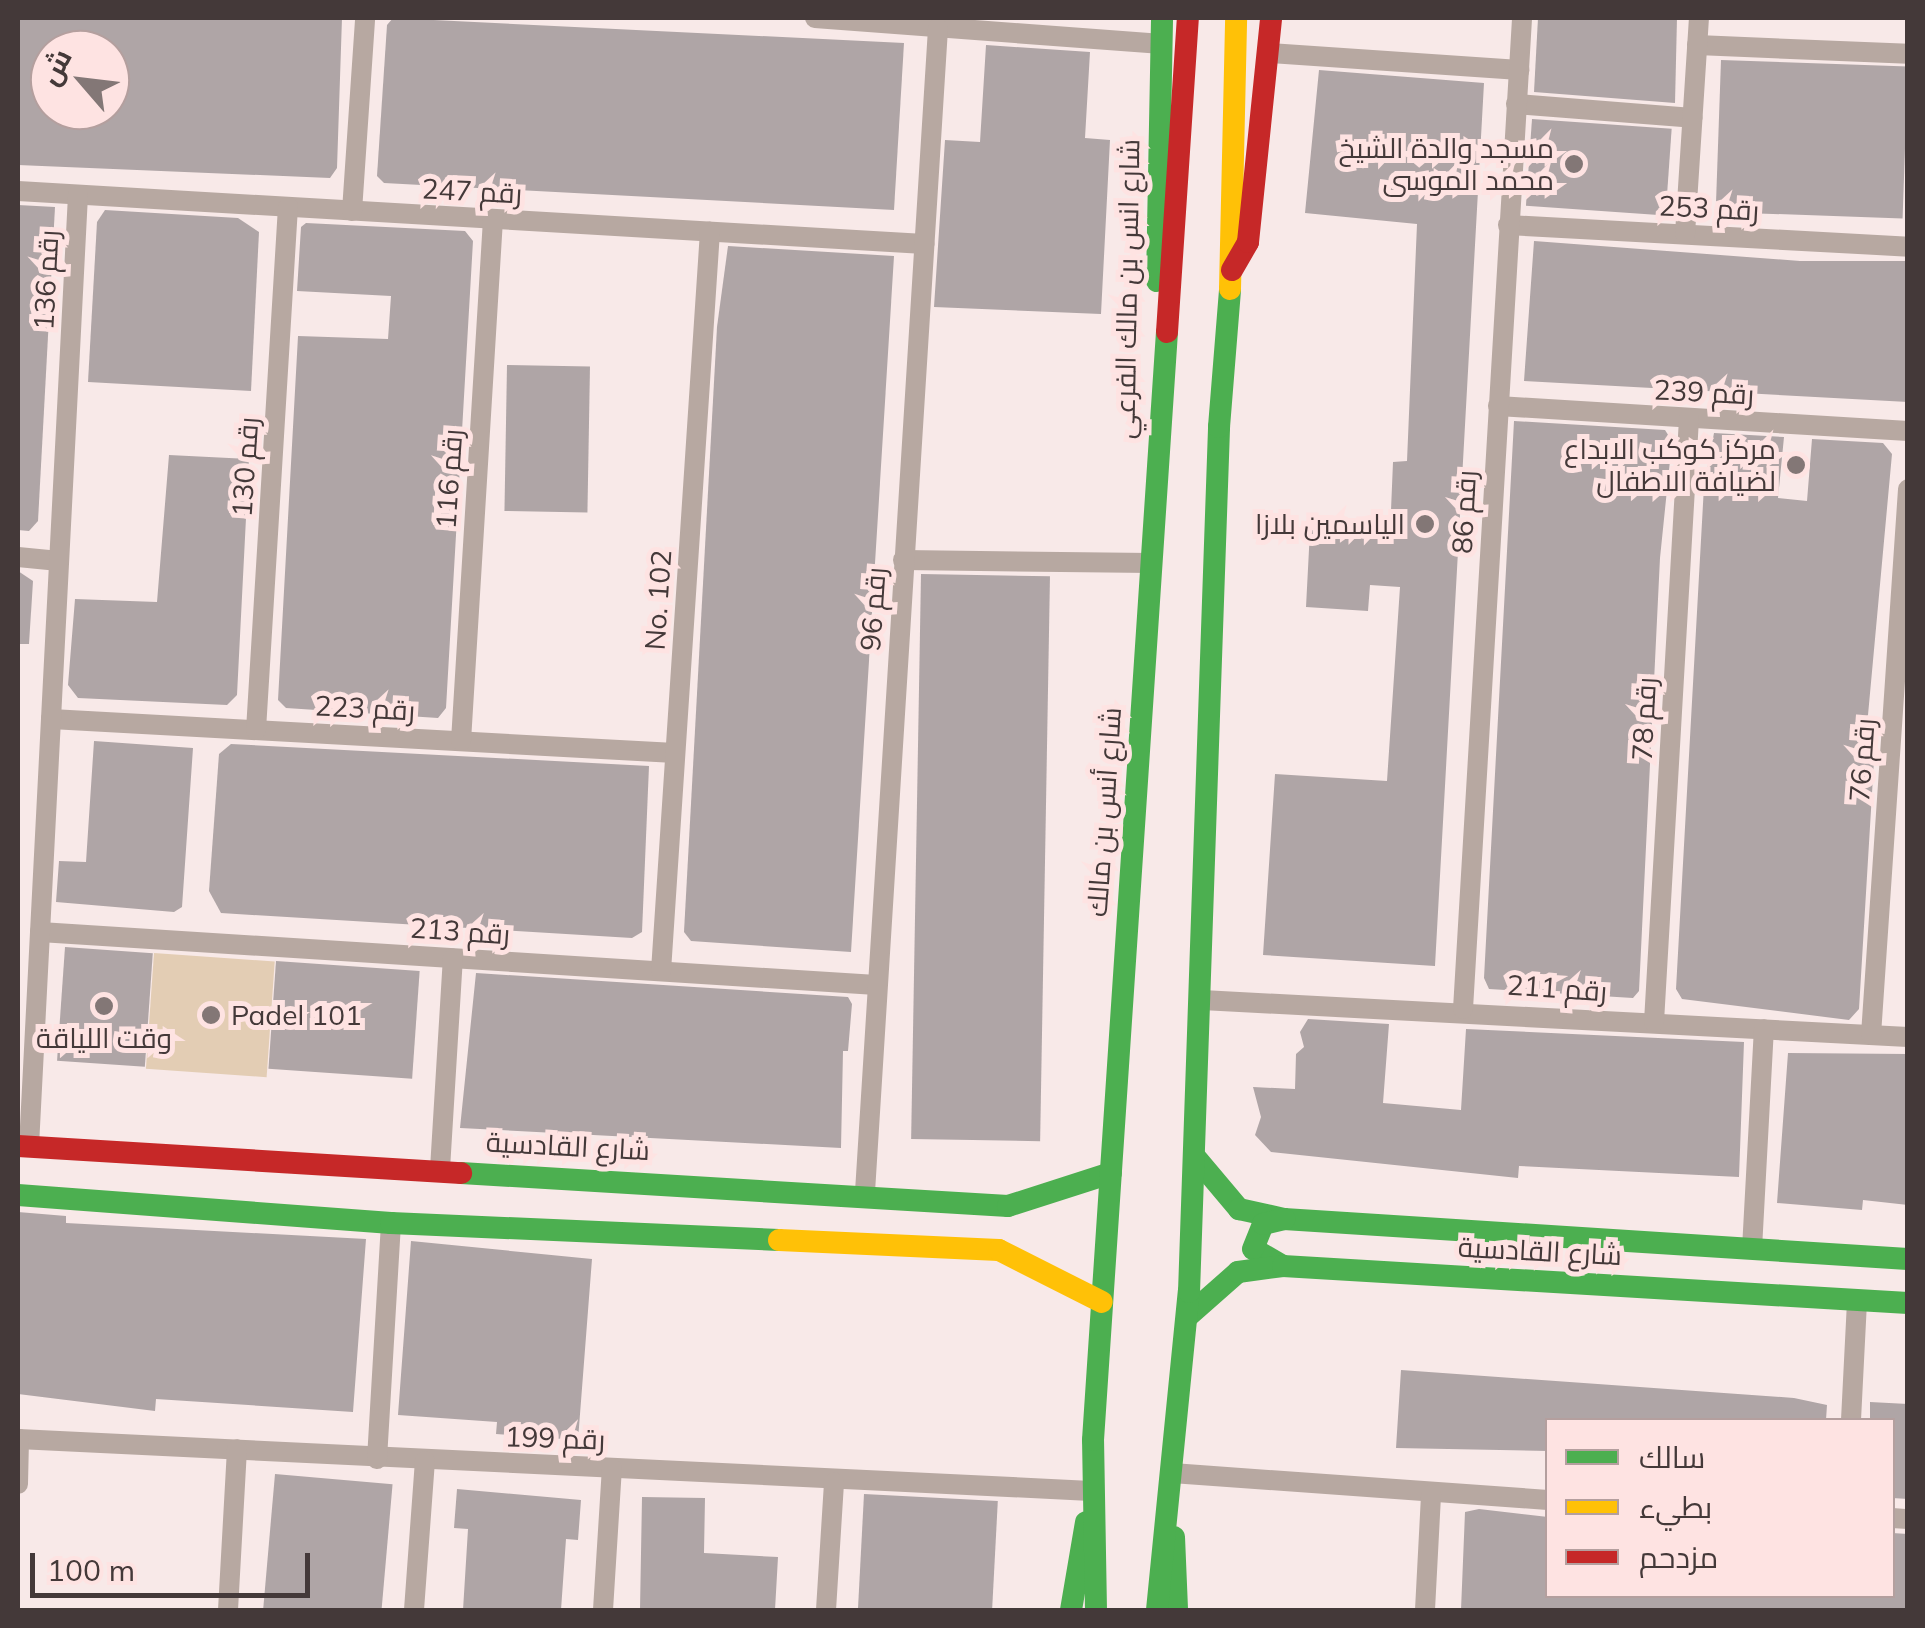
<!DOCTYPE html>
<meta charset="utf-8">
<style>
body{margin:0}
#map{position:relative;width:1925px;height:1628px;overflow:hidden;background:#f8e9e8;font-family:Mulish,Cairo,sans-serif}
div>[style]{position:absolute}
.green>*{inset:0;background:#e3cdb4;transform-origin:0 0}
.building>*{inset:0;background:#afa5a6;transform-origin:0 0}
.street>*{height:20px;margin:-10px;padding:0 10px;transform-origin:10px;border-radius:10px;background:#b7a8a1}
.fast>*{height:22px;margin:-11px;padding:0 11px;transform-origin:11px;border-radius:11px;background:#4caf50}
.slow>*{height:22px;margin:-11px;padding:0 11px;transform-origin:11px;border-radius:11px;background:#ffc107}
.jam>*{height:22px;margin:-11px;padding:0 11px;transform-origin:11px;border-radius:11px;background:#c62828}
.dots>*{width:28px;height:28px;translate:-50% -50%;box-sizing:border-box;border:5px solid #fee3e2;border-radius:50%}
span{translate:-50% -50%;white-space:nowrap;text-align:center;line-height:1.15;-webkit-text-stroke:10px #fee3e2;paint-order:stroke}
.poi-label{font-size:28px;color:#443939}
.right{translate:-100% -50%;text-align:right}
.left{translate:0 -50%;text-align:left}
.street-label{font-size:28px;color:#443939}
.frame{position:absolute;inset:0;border:20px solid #443939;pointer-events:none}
.legend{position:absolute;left:1545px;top:1418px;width:350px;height:180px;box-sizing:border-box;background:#fee3e2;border:2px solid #b49f9e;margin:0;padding:12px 18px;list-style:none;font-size:30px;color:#443939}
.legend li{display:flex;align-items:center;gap:20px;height:50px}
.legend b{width:50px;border:2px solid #b49f9e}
.north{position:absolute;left:30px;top:30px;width:100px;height:100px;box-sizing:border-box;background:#fee3e2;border:2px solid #b49f9e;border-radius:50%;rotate:298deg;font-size:28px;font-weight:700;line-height:40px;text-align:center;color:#443939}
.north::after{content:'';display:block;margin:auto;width:35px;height:45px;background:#837776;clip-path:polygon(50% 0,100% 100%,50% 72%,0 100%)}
.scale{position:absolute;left:30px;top:1553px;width:280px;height:45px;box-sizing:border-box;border:5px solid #443939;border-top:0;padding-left:12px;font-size:30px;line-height:35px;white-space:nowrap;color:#443939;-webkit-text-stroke:8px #fee3e2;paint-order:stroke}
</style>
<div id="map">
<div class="green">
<i style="left:154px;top:953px;width:121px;height:116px;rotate:4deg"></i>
</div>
<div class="building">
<i style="clip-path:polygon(evenodd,18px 18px,342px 18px,337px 168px,330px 178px,18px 165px,18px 18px,50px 50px,110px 50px,110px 110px,50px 110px,50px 50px)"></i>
<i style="clip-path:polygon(393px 18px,904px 43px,894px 210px,384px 183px,377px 176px,387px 25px)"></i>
<i style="clip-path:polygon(1538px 18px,1677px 18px,1675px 103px,1534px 92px)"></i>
<i style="clip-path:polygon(986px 45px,1090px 52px,1085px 138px,1110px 140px,1101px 314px,934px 307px,945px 140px,980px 142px)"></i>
<i style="left:1721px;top:60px;width:187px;height:152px;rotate:2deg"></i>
<i style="clip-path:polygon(1319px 70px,1484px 83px,1435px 966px,1263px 955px,1275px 774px,1387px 781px,1400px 587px,1370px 585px,1368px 611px,1306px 607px,1310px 530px,1390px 534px,1393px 462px,1407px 461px,1417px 224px,1305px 213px)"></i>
<i style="left:1532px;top:119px;width:140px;height:87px;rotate:4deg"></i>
<i style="clip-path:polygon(18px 205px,55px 207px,38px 521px,29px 531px,18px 530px)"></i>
<i style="clip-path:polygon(105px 210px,238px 218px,259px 232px,251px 391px,88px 382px,97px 222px)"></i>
<i style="clip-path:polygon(306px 223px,465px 231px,473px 241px,446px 708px,438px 718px,286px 708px,278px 700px,298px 336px,388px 339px,391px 296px,297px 291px,301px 227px)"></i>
<i style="clip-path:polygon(1534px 241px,1800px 261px,1908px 261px,1908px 402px,1524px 381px)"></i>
<i style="clip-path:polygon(728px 246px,894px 256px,851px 952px,691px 941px,684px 932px,717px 327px)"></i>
<i style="left:507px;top:365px;width:83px;height:146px;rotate:1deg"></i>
<i style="clip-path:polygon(1514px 421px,1665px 430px,1672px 441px,1660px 558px,1639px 991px,1633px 998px,1489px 989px,1484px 978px)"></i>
<i style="clip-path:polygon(1714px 433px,1784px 437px,1778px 498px,1807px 501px,1812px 439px,1883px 443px,1892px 454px,1867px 726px,1876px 727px,1859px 1009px,1849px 1020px,1682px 999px,1676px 989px,1704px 486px)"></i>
<i style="clip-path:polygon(169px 455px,249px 459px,237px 695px,227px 705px,78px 698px,68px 685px,75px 599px,157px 602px)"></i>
<i style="clip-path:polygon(18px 571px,33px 581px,29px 644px,18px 644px)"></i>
<i style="left:921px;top:574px;width:129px;height:565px;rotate:1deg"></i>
<i style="clip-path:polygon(94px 741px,193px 748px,182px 907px,174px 912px,56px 902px,59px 861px,86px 862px)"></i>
<i style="clip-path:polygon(231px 744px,649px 766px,642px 932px,632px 938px,221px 913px,209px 891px,219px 754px)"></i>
<i style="left:65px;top:947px;width:88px;height:114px;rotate:4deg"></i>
<i style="left:276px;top:961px;width:144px;height:108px;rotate:4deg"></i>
<i style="clip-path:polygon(476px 973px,848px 997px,852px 1004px,848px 1051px,843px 1051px,841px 1148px,460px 1128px)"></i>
<i style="clip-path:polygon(1308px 1019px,1389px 1024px,1383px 1103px,1461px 1110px,1466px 1029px,1744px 1042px,1739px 1177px,1519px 1166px,1518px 1178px,1271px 1152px,1255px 1135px,1261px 1117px,1253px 1087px,1295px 1089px,1296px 1054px,1304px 1047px,1300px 1032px)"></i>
<i style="clip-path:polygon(1788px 1053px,1908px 1054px,1908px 1205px,1863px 1200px,1862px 1210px,1777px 1203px)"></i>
<i style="clip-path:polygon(18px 1212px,66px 1216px,66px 1223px,366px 1239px,353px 1412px,156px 1399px,155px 1411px,18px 1394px)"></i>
<i style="clip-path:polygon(411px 1241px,592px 1259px,578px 1440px,496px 1434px,497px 1422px,398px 1415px)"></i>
<i style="clip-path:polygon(1401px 1370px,1794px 1398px,1827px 1405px,1826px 1420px,1548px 1420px,1548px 1451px,1396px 1448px)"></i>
<i style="clip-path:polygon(1870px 1402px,1908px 1404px,1908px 1499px,1892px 1498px,1892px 1420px,1870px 1420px)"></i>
<i style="left:275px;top:1474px;width:118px;height:136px;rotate:5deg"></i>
<i style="clip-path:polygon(457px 1489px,581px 1500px,578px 1540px,566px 1539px,561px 1610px,463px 1610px,468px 1529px,454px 1528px)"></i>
<i style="left:864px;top:1494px;width:134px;height:116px;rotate:3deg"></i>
<i style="clip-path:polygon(642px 1497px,705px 1498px,704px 1553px,778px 1557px,775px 1610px,640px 1610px)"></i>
<i style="clip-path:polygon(1479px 1509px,1548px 1517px,1548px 1596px,1892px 1596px,1892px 1533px,1908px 1534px,1908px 1610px,1461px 1610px,1465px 1512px)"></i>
</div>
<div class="street">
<i style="left:815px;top:18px;width:348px;rotate:4.3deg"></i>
<i style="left:1697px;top:45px;width:211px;rotate:2.4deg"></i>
<i style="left:1269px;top:53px;width:251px;rotate:3.9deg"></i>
<i style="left:1516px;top:104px;width:177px;rotate:4.5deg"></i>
<i style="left:18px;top:191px;width:908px;rotate:3.35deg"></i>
<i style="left:352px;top:211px;width:193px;rotate:-86.1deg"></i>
<i style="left:1508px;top:225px;width:401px;rotate:3.1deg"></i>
<i style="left:1685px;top:234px;width:216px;rotate:-86.3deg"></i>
<i style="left:1498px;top:406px;width:411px;rotate:3.5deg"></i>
<i style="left:18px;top:557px;width:41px;rotate:5.6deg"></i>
<i style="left:903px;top:560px;width:248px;rotate:0.7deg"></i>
<i style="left:51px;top:719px;width:625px;rotate:3.12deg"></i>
<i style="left:256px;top:730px;width:524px;rotate:-86.5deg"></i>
<i style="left:461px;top:741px;width:523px;rotate:-86.49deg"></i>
<i style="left:40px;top:932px;width:838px;rotate:3.63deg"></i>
<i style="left:661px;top:971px;width:741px;rotate:-86.21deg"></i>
<i style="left:1202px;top:1000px;width:707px;rotate:3deg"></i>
<i style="left:1463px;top:1009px;width:993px;rotate:-86.59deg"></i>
<i style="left:1654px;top:1022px;width:604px;rotate:-86.68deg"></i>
<i style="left:1871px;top:1035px;width:547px;rotate:-86.12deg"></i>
<i style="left:29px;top:1146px;width:952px;rotate:-87.05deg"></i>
<i style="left:440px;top:1169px;width:211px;rotate:-86.5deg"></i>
<i style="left:865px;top:1192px;width:1166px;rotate:-86.41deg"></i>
<i style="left:1752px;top:1249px;width:220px;rotate:-86.9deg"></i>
<i style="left:1851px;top:1420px;width:120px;rotate:-87.1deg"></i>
<i style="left:18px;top:1439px;width:1074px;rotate:2.77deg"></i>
<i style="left:377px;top:1459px;width:236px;rotate:-86.6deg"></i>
<i style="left:1172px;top:1473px;width:377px;rotate:4.1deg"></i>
<i style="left:18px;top:1484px;width:45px;rotate:-88.7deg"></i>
<i style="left:1892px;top:1518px;width:16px;rotate:4deg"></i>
<i style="left:228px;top:1610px;width:161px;rotate:-86.8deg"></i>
<i style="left:414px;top:1610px;width:149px;rotate:-85.8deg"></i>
<i style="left:603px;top:1610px;width:142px;rotate:-86.4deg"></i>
<i style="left:826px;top:1610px;width:128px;rotate:-86.4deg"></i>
<i style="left:1425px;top:1610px;width:116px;rotate:-87deg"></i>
</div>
<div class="fast">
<i style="left:1157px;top:281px;width:263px;rotate:-88.9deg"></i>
<i style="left:1196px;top:1158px;width:67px;rotate:49.9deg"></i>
<i style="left:1239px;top:1209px;width:46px;rotate:12.5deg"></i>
<i style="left:1284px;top:1219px;width:625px;rotate:3.67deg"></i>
<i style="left:461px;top:1173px;width:548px;rotate:3.45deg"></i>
<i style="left:1008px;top:1206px;width:108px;rotate:-17.8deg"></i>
<i style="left:18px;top:1195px;width:374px;rotate:4.3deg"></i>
<i style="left:391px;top:1223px;width:388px;rotate:2.5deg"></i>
<i style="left:1283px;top:1266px;width:34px;rotate:-150deg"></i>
<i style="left:1253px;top:1249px;width:27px;rotate:-68deg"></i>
<i style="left:1263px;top:1224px;width:22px;rotate:-13deg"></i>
<i style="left:1187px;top:1317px;width:68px;rotate:-41.4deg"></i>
<i style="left:1238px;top:1272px;width:45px;rotate:-7.6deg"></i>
<i style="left:1283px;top:1266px;width:626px;rotate:3.39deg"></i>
<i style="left:1174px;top:1537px;width:73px;rotate:87.6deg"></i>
<i style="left:1071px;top:1610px;width:89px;rotate:-80.3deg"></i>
<i style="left:1096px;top:1610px;width:170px;rotate:-91deg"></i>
<i style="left:1093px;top:1440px;width:1110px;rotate:-86.18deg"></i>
<i style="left:1157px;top:1610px;width:320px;rotate:-84.3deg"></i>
<i style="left:1189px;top:1292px;width:866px;rotate:-88.01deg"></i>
<i style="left:1219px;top:427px;width:138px;rotate:-85.4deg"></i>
</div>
<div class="slow">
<i style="left:1230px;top:289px;width:271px;rotate:-88.7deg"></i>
<i style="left:779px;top:1240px;width:220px;rotate:2.6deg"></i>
<i style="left:999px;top:1250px;width:115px;rotate:26.8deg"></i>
</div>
<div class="jam">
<i style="left:1232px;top:270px;width:32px;rotate:-60deg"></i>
<i style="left:1248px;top:242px;width:225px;rotate:-84.1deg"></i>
<i style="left:1167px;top:332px;width:315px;rotate:-86.2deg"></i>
<i style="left:18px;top:1146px;width:444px;rotate:3.5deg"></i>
</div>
<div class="dots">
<i style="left:1574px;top:164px;background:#837776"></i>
<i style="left:1796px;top:465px;background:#837776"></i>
<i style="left:1425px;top:524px;background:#837776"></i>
<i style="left:104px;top:1006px;background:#837776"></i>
<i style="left:211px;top:1015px;background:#837776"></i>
</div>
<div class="poi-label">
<span class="right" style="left:1554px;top:164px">مسجد والدة الشيخ<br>محمد الموسى</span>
<span class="right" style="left:1776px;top:465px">مركز كوكب الابداع<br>لضيافة الاطفال</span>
<span class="right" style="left:1405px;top:524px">الياسمين بلازا</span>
<span class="left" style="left:231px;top:1015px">Padel 101</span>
<span style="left:104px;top:1038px">وقت اللياقة</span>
</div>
<div class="street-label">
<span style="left:472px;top:191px;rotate:3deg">رقم 247</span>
<span style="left:1709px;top:208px;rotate:3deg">رقم 253</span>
<span style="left:46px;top:280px;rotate:-87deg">رقم 136</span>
<span style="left:1127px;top:289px;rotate:-89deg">شارع انس بن مالك الفرعي</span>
<span style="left:1704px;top:392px;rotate:3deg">رقم 239</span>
<span style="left:245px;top:467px;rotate:-86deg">رقم 130</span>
<span style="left:449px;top:479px;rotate:-86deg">رقم 116</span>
<span style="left:1464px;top:512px;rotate:-87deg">رقم 86</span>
<span style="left:658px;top:600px;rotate:-86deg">No. 102</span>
<span style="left:873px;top:609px;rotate:-86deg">رقم 96</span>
<span style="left:365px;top:708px;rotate:3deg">رقم 223</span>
<span style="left:1644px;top:719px;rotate:-87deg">رقم 78</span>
<span style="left:1862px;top:760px;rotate:-86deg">رقم 76</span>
<span style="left:1104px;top:812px;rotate:-86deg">شارع أنس بن مالك</span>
<span style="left:460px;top:931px;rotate:4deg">رقم 213</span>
<span style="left:1557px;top:988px;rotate:4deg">رقم 211</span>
<span style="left:568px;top:1146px;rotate:3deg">شارع القادسية</span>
<span style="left:1540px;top:1251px;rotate:3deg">شارع القادسية</span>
<span style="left:555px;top:1438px;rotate:2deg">رقم 199</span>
</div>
<div class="frame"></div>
<ul class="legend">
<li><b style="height:12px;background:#4caf50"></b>سالك</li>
<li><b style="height:12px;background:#ffc107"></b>بطيء</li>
<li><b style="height:12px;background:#c62828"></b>مزدحم</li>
</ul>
<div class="north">ش</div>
<div class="scale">100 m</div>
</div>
